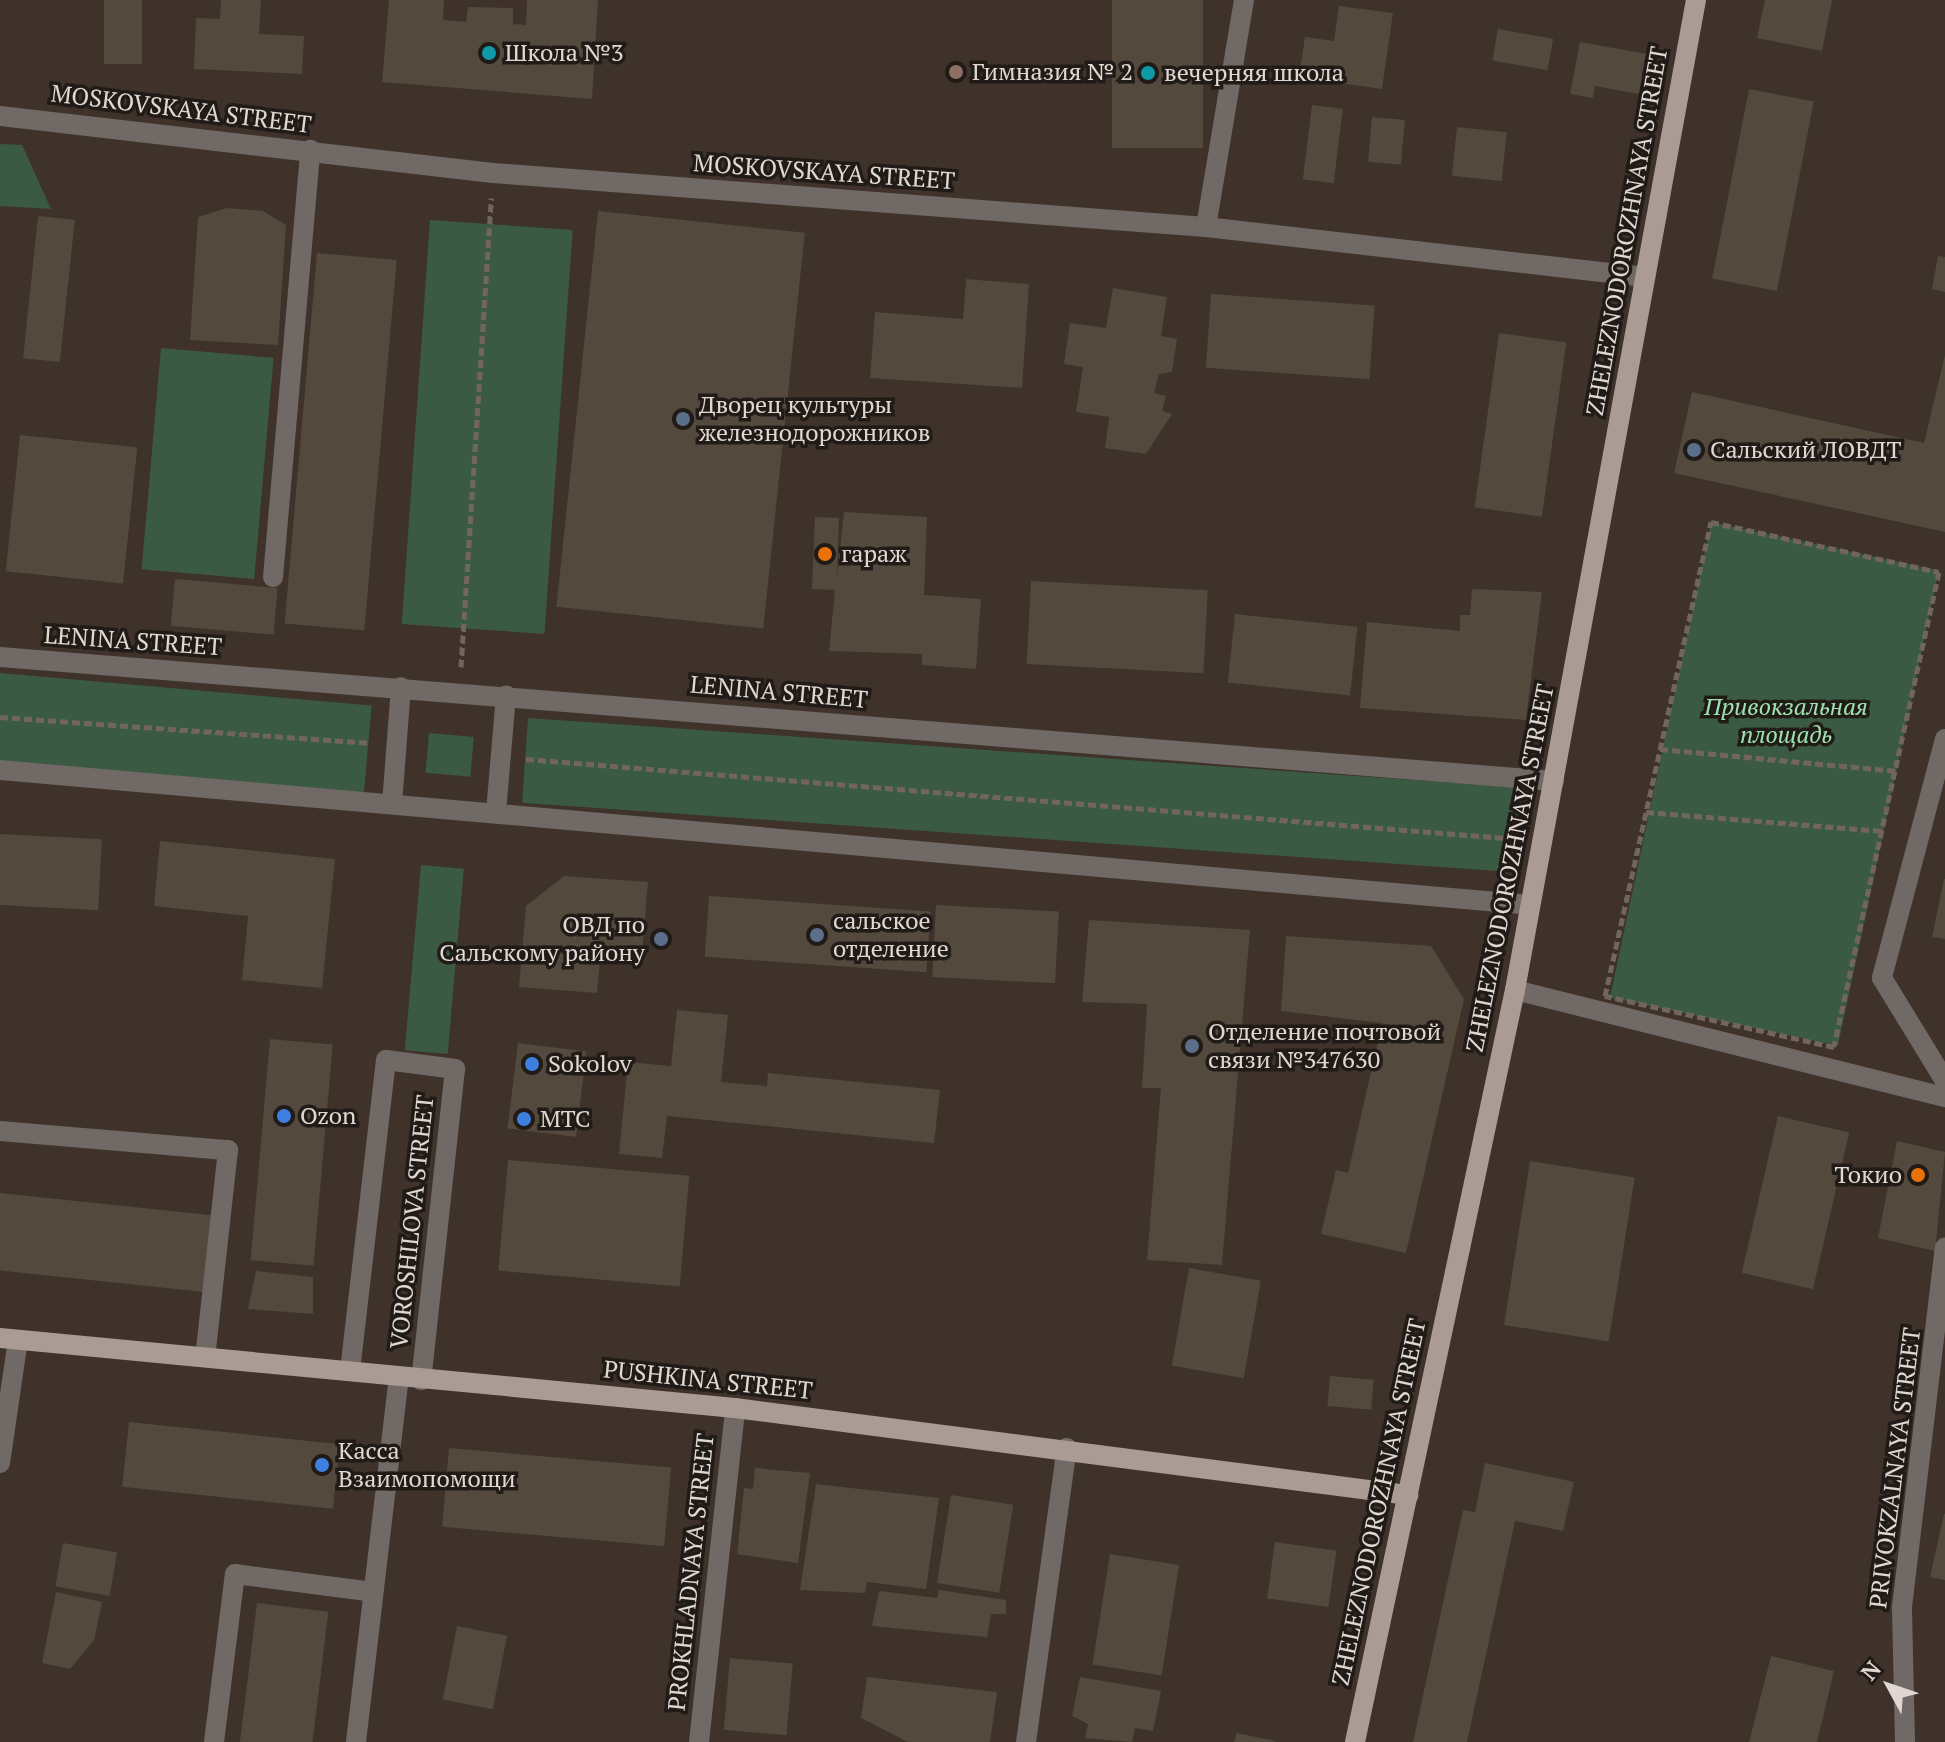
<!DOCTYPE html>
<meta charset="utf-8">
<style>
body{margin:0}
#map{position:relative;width:1945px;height:1742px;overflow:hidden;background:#3f322a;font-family:"PT Serif",serif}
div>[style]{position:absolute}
.green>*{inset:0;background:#3a5a43;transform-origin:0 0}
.building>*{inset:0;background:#54493d;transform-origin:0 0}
.path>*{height:5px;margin-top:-2.5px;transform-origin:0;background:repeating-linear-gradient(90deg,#71655e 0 8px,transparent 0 12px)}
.minor>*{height:20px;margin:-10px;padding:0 10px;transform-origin:10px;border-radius:10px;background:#706965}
.major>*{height:20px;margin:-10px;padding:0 10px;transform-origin:10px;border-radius:10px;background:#aa9c94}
.dots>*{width:22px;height:22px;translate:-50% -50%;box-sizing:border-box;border:4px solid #211b17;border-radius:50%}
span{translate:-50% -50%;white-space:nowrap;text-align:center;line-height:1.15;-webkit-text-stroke:7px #211b17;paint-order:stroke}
.poi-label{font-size:24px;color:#e0d7d2}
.left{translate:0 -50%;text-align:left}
.right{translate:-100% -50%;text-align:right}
.street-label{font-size:24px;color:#e0d7d2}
.park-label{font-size:24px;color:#9de3b0;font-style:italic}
.north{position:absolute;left:1849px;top:1646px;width:80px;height:80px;-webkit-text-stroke:6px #211b17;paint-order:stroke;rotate:310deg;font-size:22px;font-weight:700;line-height:32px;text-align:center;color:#e0d7d2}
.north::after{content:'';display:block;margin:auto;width:28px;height:36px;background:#e0d7d2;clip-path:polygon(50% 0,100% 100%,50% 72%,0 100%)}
</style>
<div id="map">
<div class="green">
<i style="clip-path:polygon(0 144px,22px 145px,51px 209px,0 206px)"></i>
<i style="left:430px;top:220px;width:143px;height:405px;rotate:4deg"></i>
<i style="left:161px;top:348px;width:113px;height:222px;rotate:5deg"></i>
<i style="left:1711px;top:522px;width:233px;height:486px;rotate:12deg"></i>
<i style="left:0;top:673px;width:373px;height:91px;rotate:5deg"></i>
<i style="left:528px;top:718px;width:996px;height:85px;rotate:4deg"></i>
<i style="left:429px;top:733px;width:45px;height:40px;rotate:5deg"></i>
<i style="left:421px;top:865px;width:43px;height:186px;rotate:5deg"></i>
</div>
<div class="building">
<i style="left:104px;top:0;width:38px;height:64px"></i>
<i style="clip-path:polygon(221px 0,261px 0,259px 34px,304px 36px,302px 74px,194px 69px,196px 18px,220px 19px)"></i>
<i style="clip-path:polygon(389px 0,444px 0,443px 20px,466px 22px,468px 7px,513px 8px,513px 24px,526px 25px,527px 0,598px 0,592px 99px,382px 82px)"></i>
<i style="left:1112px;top:0;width:91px;height:148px"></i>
<i style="clip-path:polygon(1765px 0,1832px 0,1822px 51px,1757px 38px)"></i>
<i style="clip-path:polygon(1339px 6px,1393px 13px,1382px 89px,1299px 77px,1305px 37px,1334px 41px)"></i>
<i style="left:1498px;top:29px;width:56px;height:32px;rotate:10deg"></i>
<i style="clip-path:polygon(1580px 42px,1647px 54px,1639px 94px,1595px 86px,1593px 98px,1570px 94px)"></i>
<i style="left:1749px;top:89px;width:66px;height:193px;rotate:11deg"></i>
<i style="left:1312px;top:105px;width:31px;height:75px;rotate:7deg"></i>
<i style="left:1372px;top:117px;width:33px;height:45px;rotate:5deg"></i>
<i style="left:1457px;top:127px;width:50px;height:49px;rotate:6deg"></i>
<i style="clip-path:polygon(227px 208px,263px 211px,286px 225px,278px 345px,190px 340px,198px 217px)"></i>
<i style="left:598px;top:211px;width:208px;height:398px;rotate:6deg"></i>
<i style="left:38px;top:216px;width:37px;height:143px;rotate:6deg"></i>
<i style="left:317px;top:253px;width:80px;height:372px;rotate:5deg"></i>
<i style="clip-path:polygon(1938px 256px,1945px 257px,1945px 292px,1932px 289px)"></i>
<i style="clip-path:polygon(966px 279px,1029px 284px,1022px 388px,870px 378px,875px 312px,963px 319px)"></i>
<i style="clip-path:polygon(1113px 288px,1167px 297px,1161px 336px,1177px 339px,1172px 372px,1159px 374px,1154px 393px,1166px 396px,1162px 411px,1172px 414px,1146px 454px,1105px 448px,1109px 417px,1076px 412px,1083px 367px,1064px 364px,1070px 323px,1106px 328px)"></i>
<i style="left:1211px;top:294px;width:164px;height:74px;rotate:4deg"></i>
<i style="left:1499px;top:333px;width:68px;height:176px;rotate:8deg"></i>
<i style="clip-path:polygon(1945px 355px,1945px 532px,1674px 473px,1692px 392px,1924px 443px)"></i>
<i style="left:20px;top:435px;width:118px;height:137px;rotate:6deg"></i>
<i style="clip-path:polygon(844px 512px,927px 517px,924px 595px,981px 599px,976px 669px,922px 665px,922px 654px,829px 651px,835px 590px,812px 589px,815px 517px,839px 518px,837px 577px)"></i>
<i style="left:175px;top:579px;width:103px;height:47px;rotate:5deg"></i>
<i style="left:1031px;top:581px;width:177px;height:83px;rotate:3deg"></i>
<i style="clip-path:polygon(1472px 589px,1542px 592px,1526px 720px,1360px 708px,1367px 622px,1460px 631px,1460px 615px,1470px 615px)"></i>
<i style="left:1235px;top:614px;width:123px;height:69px;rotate:6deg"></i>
<i style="left:0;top:834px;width:102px;height:71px;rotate:3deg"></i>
<i style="clip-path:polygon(160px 841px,335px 859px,322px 988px,242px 980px,248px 916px,154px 906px)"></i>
<i style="clip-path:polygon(564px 876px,648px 882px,642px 953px,601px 949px,597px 993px,519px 987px,526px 906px)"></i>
<i style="clip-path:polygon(1944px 879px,1945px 879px,1945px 939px,1932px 937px)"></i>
<i style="left:709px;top:896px;width:222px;height:61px;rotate:4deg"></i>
<i style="left:936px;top:905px;width:123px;height:72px;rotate:3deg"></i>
<i style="clip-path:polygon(1089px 920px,1250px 930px,1222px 1265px,1147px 1260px,1161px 1088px,1142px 1088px,1147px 1004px,1082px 1002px)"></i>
<i style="clip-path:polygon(1286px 936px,1431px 946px,1464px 999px,1406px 1253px,1321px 1234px,1336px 1170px,1348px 1173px,1382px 1023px,1281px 1011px)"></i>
<i style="clip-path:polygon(677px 1010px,728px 1015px,721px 1082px,767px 1086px,768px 1073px,940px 1090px,934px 1143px,667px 1116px,662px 1158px,619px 1154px,628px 1062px,671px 1066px)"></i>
<i style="left:270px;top:1039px;width:63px;height:222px;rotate:5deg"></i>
<i style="left:518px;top:1043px;width:69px;height:86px;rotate:7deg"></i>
<i style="left:1778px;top:1116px;width:73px;height:161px;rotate:13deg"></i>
<i style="clip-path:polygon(1897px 1141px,1945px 1152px,1935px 1251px,1878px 1238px)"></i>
<i style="left:508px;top:1160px;width:182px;height:111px;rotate:5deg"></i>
<i style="left:1530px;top:1161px;width:106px;height:166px;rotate:9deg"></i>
<i style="left:0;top:1193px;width:216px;height:77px;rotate:6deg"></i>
<i style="left:1189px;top:1268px;width:73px;height:99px;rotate:10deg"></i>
<i style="clip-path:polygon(256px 1271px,313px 1277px,313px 1314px,248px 1309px)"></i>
<i style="left:1330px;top:1376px;width:44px;height:30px;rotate:5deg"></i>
<i style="left:129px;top:1422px;width:212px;height:65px;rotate:6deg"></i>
<i style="left:449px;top:1448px;width:223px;height:79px;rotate:5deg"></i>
<i style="clip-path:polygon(1485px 1463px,1574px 1482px,1563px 1531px,1515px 1521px,1467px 1742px,1413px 1742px,1463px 1510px,1475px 1512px)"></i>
<i style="clip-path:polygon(755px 1468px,810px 1473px,798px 1563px,737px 1554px,744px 1488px,753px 1489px)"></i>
<i style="clip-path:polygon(816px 1484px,939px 1498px,926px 1589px,867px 1582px,865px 1593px,800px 1590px)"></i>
<i style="left:951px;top:1495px;width:63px;height:89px;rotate:9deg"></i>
<i style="clip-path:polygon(1944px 1514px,1945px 1514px,1945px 1580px,1930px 1577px)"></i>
<i style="left:1275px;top:1542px;width:62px;height:57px;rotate:8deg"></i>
<i style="left:63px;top:1543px;width:55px;height:44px;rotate:10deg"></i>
<i style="left:1110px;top:1554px;width:70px;height:112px;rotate:9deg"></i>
<i style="clip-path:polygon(939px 1590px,1006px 1600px,1006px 1614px,991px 1614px,987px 1637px,872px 1626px,879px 1591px,937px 1598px)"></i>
<i style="clip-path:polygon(56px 1592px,102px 1602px,94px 1640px,70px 1669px,42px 1663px)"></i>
<i style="left:257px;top:1603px;width:72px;height:140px;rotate:7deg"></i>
<i style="left:457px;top:1626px;width:51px;height:75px;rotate:11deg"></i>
<i style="clip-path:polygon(1771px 1656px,1834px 1671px,1817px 1742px,1749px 1742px)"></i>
<i style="left:730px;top:1658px;width:63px;height:72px;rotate:5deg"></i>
<i style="clip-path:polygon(867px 1677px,997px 1692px,990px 1742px,908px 1742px,861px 1718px)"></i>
<i style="clip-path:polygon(1080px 1677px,1161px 1691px,1153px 1731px,1135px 1728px,1132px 1742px,1085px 1738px,1088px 1724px,1072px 1716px)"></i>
<i style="clip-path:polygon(1237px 1733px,1275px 1741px,1275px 1742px,1234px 1742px)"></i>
</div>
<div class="path">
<i style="left:1711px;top:522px;width:233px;rotate:12.4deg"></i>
<i style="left:1939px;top:572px;width:486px;rotate:102.5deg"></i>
<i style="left:1834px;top:1047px;width:235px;rotate:-167.4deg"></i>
<i style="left:1605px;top:996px;width:486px;rotate:-77.4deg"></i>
<i style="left:461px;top:667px;width:470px;rotate:-86.3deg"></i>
<i style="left:0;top:717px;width:369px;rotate:4deg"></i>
<i style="left:1660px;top:749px;width:236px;rotate:5.3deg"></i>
<i style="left:526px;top:759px;width:994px;rotate:4.62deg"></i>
<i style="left:1646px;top:812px;width:237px;rotate:4.6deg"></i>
</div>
<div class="minor">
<i style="left:0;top:116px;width:496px;rotate:6.6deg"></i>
<i style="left:493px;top:173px;width:715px;rotate:4.33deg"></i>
<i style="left:1206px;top:227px;width:442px;rotate:6.5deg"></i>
<i style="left:1206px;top:227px;width:230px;rotate:-80.5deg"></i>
<i style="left:273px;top:577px;width:429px;rotate:-85deg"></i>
<i style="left:0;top:657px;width:1559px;rotate:4.56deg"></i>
<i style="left:1945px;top:739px;width:247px;rotate:104.8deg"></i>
<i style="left:1882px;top:978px;width:121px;rotate:58.5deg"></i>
<i style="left:0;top:770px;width:1536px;rotate:5.04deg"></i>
<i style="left:392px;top:804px;width:117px;rotate:-85.6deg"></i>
<i style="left:496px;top:812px;width:117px;rotate:-85.1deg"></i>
<i style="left:1515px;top:990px;width:443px;rotate:14deg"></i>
<i style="left:0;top:1131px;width:229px;rotate:4.8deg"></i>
<i style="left:228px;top:1150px;width:208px;rotate:96.3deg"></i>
<i style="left:350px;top:1371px;width:313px;rotate:-83.4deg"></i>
<i style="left:386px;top:1060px;width:70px;rotate:7.4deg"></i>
<i style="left:455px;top:1069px;width:313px;rotate:96.2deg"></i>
<i style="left:0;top:1463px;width:124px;rotate:-81.7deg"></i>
<i style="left:214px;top:1742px;width:169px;rotate:-82.9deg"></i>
<i style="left:235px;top:1574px;width:139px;rotate:7.4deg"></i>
<i style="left:356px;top:1742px;width:368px;rotate:-83.3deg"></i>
<i style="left:699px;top:1742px;width:336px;rotate:-83.8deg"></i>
<i style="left:1026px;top:1742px;width:297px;rotate:-82.1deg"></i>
<i style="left:1905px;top:1742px;width:135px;rotate:-91.3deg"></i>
<i style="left:1902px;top:1607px;width:362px;rotate:-83.2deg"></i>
</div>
<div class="major">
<i style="left:0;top:1338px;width:738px;rotate:5.44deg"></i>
<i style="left:735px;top:1408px;width:679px;rotate:7.37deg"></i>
<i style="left:1355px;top:1742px;width:769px;rotate:-77.99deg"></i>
<i style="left:1515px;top:990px;width:1006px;rotate:-79.64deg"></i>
</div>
<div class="dots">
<i style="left:489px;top:53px;background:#0f9aa8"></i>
<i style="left:956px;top:72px;background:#8d6e63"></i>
<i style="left:1148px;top:73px;background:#0f9aa8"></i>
<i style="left:683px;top:419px;background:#5c6f8a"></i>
<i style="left:1694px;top:450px;background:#5c6f8a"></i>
<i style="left:825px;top:554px;background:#e8710a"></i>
<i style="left:817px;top:935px;background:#5c6f8a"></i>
<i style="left:661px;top:939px;background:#5c6f8a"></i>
<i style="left:1192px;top:1046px;background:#5c6f8a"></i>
<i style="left:532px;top:1064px;background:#3f7fe0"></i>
<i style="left:284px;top:1116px;background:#3f7fe0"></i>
<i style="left:524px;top:1119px;background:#3f7fe0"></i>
<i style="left:1918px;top:1175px;background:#e8710a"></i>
<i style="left:322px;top:1465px;background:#3f7fe0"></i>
</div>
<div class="poi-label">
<span class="left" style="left:505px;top:53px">Школа №3</span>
<span class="left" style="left:972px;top:72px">Гимназия № 2</span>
<span class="left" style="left:1164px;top:73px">вечерняя школа</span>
<span class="left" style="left:699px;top:419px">Дворец культуры<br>железнодорожников</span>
<span class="left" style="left:1710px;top:450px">Сальский ЛОВДТ</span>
<span class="left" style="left:841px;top:554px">гараж</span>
<span class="left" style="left:833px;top:935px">сальское<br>отделение</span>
<span class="right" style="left:645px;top:939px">ОВД по<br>Сальскому району</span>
<span class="left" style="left:1208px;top:1046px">Отделение почтовой<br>связи №347630</span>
<span class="left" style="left:548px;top:1064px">Sokolov</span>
<span class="left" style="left:300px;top:1116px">Ozon</span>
<span class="left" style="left:540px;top:1119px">МТС</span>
<span class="right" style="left:1902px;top:1175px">Токио</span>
<span class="left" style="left:338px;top:1465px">Касса<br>Взаимопомощи</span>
</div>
<div class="street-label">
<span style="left:181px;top:109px;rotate:7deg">MOSKOVSKAYA STREET</span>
<span style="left:824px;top:172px;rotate:4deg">MOSKOVSKAYA STREET</span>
<span style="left:1627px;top:231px;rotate:-80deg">ZHELEZNODOROZHNAYA STREET</span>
<span style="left:133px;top:641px;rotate:4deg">LENINA STREET</span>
<span style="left:779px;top:692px;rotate:5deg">LENINA STREET</span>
<span style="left:1510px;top:868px;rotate:-79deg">ZHELEZNODOROZHNAYA STREET</span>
<span style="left:412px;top:1222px;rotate:-84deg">VOROSHILOVA STREET</span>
<span style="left:708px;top:1380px;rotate:6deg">PUSHKINA STREET</span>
<span style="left:1895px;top:1468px;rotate:-83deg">PRIVOKZALNAYA STREET</span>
<span style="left:1379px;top:1502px;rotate:-78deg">ZHELEZNODOROZHNAYA STREET</span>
<span style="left:691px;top:1572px;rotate:-84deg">PROKHLADNAYA STREET</span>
</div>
<div class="park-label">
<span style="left:1786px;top:721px">Привокзальная<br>площадь</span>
</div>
<div class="north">N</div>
</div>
